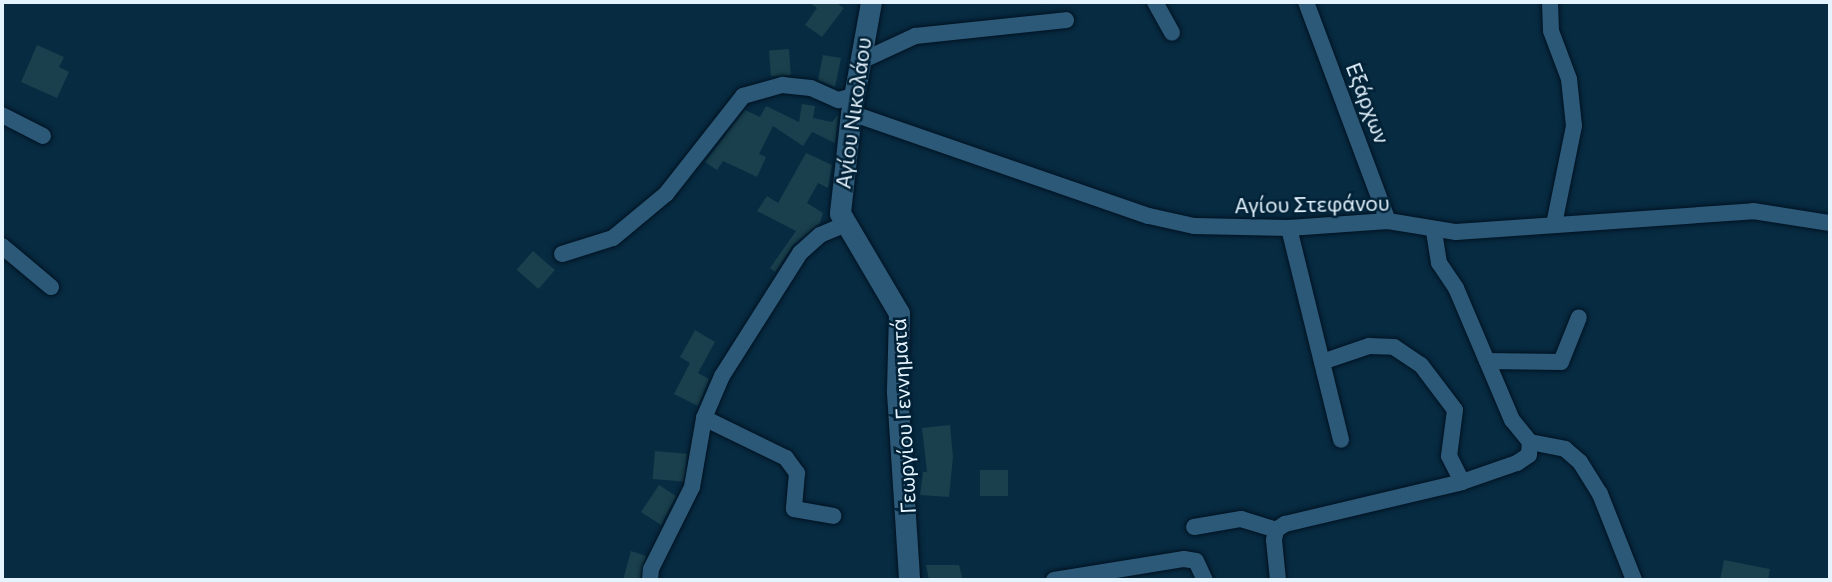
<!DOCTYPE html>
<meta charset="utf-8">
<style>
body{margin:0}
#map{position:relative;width:1832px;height:582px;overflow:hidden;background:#072b41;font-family:Commissioner,sans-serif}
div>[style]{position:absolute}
.building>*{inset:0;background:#19404c;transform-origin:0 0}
.roads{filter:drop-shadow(0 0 2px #001221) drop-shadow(0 0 2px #001221)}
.street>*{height:16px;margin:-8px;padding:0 8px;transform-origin:8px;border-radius:8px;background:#2d5978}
.secondary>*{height:21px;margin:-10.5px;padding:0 10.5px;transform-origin:10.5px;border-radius:10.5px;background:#2d5978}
span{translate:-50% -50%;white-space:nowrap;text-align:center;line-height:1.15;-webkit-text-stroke:5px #002136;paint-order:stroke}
.street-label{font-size:21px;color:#e4f3fe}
.frame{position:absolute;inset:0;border:4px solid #e4f3fe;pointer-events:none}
</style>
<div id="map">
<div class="building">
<i style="clip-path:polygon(809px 2px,835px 2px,844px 8px,822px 37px,805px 25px,817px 8px)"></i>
<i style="clip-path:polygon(37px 45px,64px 57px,59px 67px,69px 72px,57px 98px,21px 82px)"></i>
<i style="left:789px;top:49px;width:26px;height:20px;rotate:86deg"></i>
<i style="clip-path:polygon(823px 55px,841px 58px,835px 87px,818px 80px)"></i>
<i style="clip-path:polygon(802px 104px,815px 106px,813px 118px,832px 122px,838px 115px,835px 143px,812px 132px,803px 146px,773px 126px,759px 154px,766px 157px,757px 177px,723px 161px,717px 170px,705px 162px,745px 110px,760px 117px,766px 106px,799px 122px)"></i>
<i style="clip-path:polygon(806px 153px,832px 165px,828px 188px,818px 183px,807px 203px,823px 213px,820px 223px,793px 245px,775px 272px,770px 268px,796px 231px,757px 211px,767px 196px,778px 203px)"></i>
<i style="left:533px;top:251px;width:29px;height:25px;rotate:41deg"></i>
<i style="clip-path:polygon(695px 330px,715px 342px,698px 373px,709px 379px,698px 406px,674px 394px,690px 363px,680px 357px)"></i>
<i style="clip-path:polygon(950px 425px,953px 457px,949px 497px,920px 495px,923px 472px,927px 472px,922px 428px)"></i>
<i style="left:655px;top:451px;width:32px;height:28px;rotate:5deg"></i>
<i style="left:980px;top:470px;width:28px;height:26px"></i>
<i style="clip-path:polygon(659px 485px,676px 496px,661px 525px,641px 512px)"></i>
<i style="clip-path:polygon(631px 551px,646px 556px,640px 580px,623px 580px)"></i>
<i style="clip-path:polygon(1724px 560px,1770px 569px,1768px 580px,1720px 580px)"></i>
<i style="clip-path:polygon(926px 565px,959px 565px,963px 580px,929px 580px)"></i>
</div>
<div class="roads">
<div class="street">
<i style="left:1155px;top:2px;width:35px;rotate:61deg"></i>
<i style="left:1306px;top:2px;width:234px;rotate:69.5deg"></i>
<i style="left:1550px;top:2px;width:29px;rotate:88deg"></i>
<i style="left:1551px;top:31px;width:51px;rotate:69.4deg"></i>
<i style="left:1569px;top:79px;width:47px;rotate:83.9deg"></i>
<i style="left:1574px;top:126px;width:100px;rotate:101.5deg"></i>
<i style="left:859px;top:62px;width:62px;rotate:-24.9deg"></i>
<i style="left:915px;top:36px;width:152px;rotate:-6deg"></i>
<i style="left:851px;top:113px;width:315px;rotate:19.1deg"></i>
<i style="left:1149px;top:216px;width:46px;rotate:12.5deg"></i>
<i style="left:1194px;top:226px;width:95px;rotate:1.2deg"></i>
<i style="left:1289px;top:228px;width:99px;rotate:-4deg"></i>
<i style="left:1388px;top:221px;width:69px;rotate:9.2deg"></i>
<i style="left:1456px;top:232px;width:298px;rotate:-4deg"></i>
<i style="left:1753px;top:211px;width:78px;rotate:8.9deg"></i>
<i style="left:2px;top:115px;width:46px;rotate:27.1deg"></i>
<i style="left:1289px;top:228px;width:218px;rotate:76.2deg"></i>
<i style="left:2px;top:246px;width:64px;rotate:39.9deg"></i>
<i style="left:562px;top:254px;width:53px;rotate:-17.4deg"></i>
<i style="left:613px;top:238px;width:69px;rotate:-39.7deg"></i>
<i style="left:666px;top:194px;width:125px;rotate:-51.8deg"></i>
<i style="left:743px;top:96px;width:41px;rotate:-15.8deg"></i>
<i style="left:782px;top:85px;width:29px;rotate:6deg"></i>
<i style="left:811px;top:88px;width:30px;rotate:24deg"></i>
<i style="left:838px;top:100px;width:16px;rotate:-14deg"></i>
<i style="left:1487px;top:361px;width:74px;rotate:0.8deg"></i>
<i style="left:1561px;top:362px;width:48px;rotate:-68.2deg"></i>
<i style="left:1322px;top:362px;width:50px;rotate:-18.8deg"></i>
<i style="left:1369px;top:346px;width:25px;rotate:2deg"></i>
<i style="left:1394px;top:347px;width:32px;rotate:34deg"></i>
<i style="left:1421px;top:365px;width:56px;rotate:52.9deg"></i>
<i style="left:1455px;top:410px;width:46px;rotate:97.4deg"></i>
<i style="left:1449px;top:456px;width:29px;rotate:63deg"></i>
<i style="left:704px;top:418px;width:91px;rotate:26deg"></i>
<i style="left:786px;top:458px;width:19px;rotate:54deg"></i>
<i style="left:797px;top:473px;width:36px;rotate:95deg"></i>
<i style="left:794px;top:509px;width:40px;rotate:10deg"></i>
<i style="left:1530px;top:442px;width:36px;rotate:11deg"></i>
<i style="left:1565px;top:449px;width:20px;rotate:41deg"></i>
<i style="left:1580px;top:462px;width:38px;rotate:58deg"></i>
<i style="left:1600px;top:494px;width:92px;rotate:68.4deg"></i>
<i style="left:1194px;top:527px;width:48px;rotate:-9.7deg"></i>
<i style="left:1241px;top:519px;width:37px;rotate:17deg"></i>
<i style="left:650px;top:580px;width:11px;rotate:-85deg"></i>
<i style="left:651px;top:569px;width:92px;rotate:-63.4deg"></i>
<i style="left:692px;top:487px;width:70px;rotate:-80.1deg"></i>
<i style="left:704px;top:418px;width:46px;rotate:-66.8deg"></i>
<i style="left:722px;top:376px;width:146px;rotate:-57.6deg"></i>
<i style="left:800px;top:253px;width:27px;rotate:-42deg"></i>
<i style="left:820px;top:235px;width:26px;rotate:-23deg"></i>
<i style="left:1054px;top:580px;width:132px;rotate:-9.2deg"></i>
<i style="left:1184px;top:559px;width:12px;rotate:9deg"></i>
<i style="left:1196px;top:561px;width:21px;rotate:65deg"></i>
<i style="left:1278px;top:580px;width:40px;rotate:-95.7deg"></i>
<i style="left:1274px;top:540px;width:10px;rotate:-79deg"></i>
<i style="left:1276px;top:530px;width:11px;rotate:-34deg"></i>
<i style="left:1285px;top:524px;width:182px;rotate:-13.3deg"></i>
<i style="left:1462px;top:482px;width:58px;rotate:-19.1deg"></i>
<i style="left:1517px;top:463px;width:14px;rotate:-34deg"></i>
<i style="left:1529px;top:455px;width:13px;rotate:-86deg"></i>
<i style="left:1530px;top:442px;width:28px;rotate:-129deg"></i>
<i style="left:1512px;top:420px;width:143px;rotate:-113deg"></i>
<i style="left:1456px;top:288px;width:30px;rotate:-124deg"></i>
<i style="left:1439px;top:263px;width:32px;rotate:-99deg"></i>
</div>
<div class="secondary">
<i style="left:871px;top:2px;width:113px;rotate:100.2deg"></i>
<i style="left:851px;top:113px;width:101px;rotate:96.3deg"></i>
<i style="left:840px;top:213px;width:116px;rotate:59.5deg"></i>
<i style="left:899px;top:313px;width:79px;rotate:91.5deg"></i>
<i style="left:897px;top:392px;width:188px;rotate:86.3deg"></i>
</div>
</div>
<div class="street-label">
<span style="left:1368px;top:103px;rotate:69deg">Εξάρχων</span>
<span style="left:853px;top:113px;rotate:-82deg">Αγίου Νικολάου</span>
<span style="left:1312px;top:204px;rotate:-1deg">Αγίου Στεφάνου</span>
<span style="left:903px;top:416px;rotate:-93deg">Γεωργίου Γεννηματά</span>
</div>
<div class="frame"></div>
</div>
